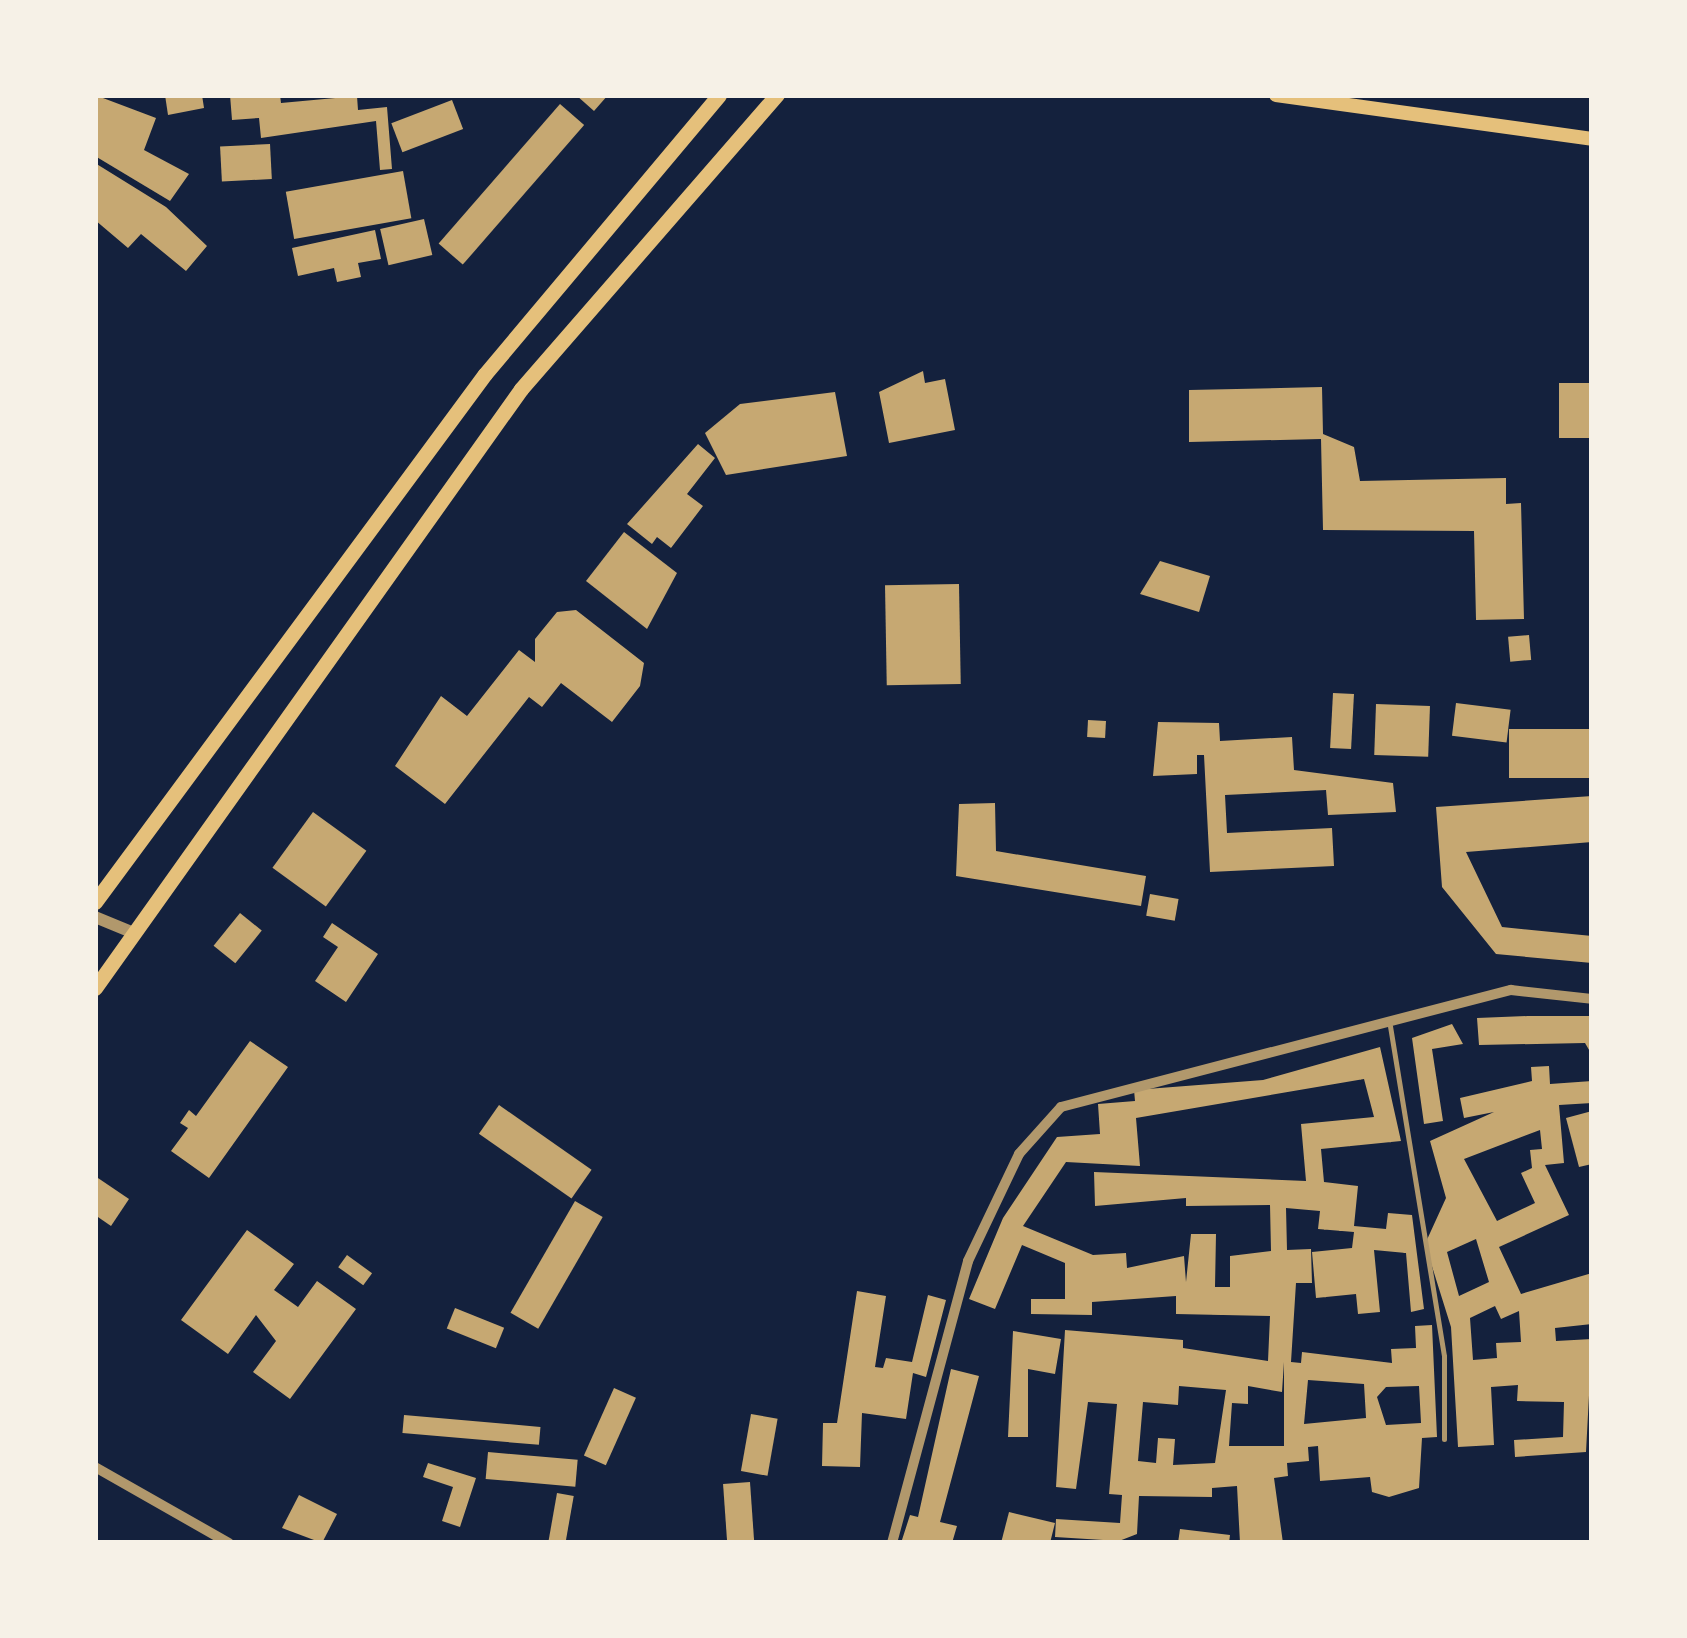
<!DOCTYPE html>
<style>
body{margin:0}
#map{position:relative;width:1687px;height:1638px;overflow:hidden;background:#14213d;font-family:"IBM Plex Serif",serif}
div>[style]{position:absolute}
.building>*{inset:0;background:#c6a872;transform-origin:0 0}
.service>*{height:5px;margin:-2.5px;padding:0 2.5px;transform-origin:2.5px;border-radius:2.5px;background:#b1986c}
.minor>*{height:10px;margin:-5px;padding:0 5px;transform-origin:5px;border-radius:5px;background:#b1986c}
.tertiary>*{height:12px;margin:-6px;padding:0 6px;transform-origin:6px;border-radius:6px;background:#b1986c}
.secondary>*{height:14px;margin:-7px;padding:0 7px;transform-origin:7px;border-radius:7px;background:#e5c07b}
.primary>*{height:15px;margin:-7.5px;padding:0 7.5px;transform-origin:7.5px;border-radius:7.5px;background:#e5c07b}
span{translate:-50% -50%;white-space:nowrap;text-align:center;line-height:1.15;-webkit-text-stroke:8px #f6f1e7;paint-order:stroke}
.frame{position:absolute;inset:0;border:98px solid #f6f1e7;pointer-events:none}
</style>
<div id="map">
<div class="building">
<i style="clip-path:polygon(95px 95px,156px 118px,144px 150px,189px 174px,170px 201px,95px 156px)"></i>
<i style="clip-path:polygon(165px 95px,202px 95px,204px 108px,168px 115px)"></i>
<i style="clip-path:polygon(230px 95px,280px 95px,281px 103px,357px 96px,358px 110px,387px 107px,392px 169px,380px 170px,376px 121px,261px 138px,259px 118px,232px 120px)"></i>
<i style="clip-path:polygon(576px 95px,608px 95px,594px 111px)"></i>
<i style="left:452px;top:100px;width:31px;height:65px;rotate:69deg"></i>
<i style="left:560px;top:104px;width:32px;height:185px;rotate:41deg"></i>
<i style="left:270px;top:144px;width:35px;height:50px;rotate:87deg"></i>
<i style="clip-path:polygon(95px 163px,166px 207px,207px 246px,186px 271px,141px 234px,128px 248px,95px 220px)"></i>
<i style="left:403px;top:171px;width:48px;height:119px;rotate:80deg"></i>
<i style="left:424px;top:219px;width:37px;height:45px;rotate:77deg"></i>
<i style="clip-path:polygon(375px 230px,381px 259px,358px 263px,361px 277px,337px 282px,334px 268px,298px 276px,292px 248px)"></i>
<i style="clip-path:polygon(923px 371px,925px 383px,945px 379px,955px 430px,889px 443px,879px 392px)"></i>
<i style="left:1559px;top:383px;width:33px;height:55px"></i>
<i style="clip-path:polygon(1322px 387px,1323px 434px,1354px 447px,1360px 481px,1506px 478px,1506px 504px,1521px 503px,1524px 619px,1476px 620px,1474px 531px,1323px 530px,1321px 439px,1189px 442px,1189px 390px)"></i>
<i style="clip-path:polygon(835px 392px,847px 456px,726px 475px,705px 433px,740px 404px)"></i>
<i style="clip-path:polygon(698px 444px,715px 458px,687px 494px,703px 506px,671px 548px,657px 537px,652px 544px,627px 524px)"></i>
<i style="clip-path:polygon(624px 532px,677px 573px,647px 629px,586px 581px)"></i>
<i style="clip-path:polygon(1160px 561px,1210px 576px,1199px 612px,1140px 594px)"></i>
<i style="left:959px;top:584px;width:100px;height:74px;rotate:89deg"></i>
<i style="clip-path:polygon(576px 610px,644px 663px,640px 686px,612px 722px,561px 683px,542px 707px,529px 697px,445px 804px,395px 766px,441px 696px,467px 716px,519px 650px,535px 662px,535px 639px,557px 612px)"></i>
<i style="left:1529px;top:635px;width:25px;height:21px;rotate:85deg"></i>
<i style="left:1333px;top:693px;width:21px;height:55px;rotate:3deg"></i>
<i style="left:1456px;top:703px;width:55px;height:33px;rotate:7deg"></i>
<i style="left:1376px;top:704px;width:54px;height:51px;rotate:2deg"></i>
<i style="left:1088px;top:720px;width:18px;height:17px;rotate:3deg"></i>
<i style="clip-path:polygon(1158px 722px,1219px 723px,1220px 741px,1292px 737px,1294px 770px,1393px 783px,1396px 812px,1328px 815px,1326px 790px,1225px 795px,1227px 833px,1332px 828px,1334px 866px,1210px 872px,1204px 755px,1197px 755px,1197px 774px,1153px 776px)"></i>
<i style="left:1592px;top:729px;width:49px;height:83px;rotate:90deg"></i>
<i style="clip-path:polygon(1592px 796px,1592px 842px,1466px 852px,1502px 927px,1592px 936px,1592px 963px,1496px 954px,1442px 887px,1436px 807px)"></i>
<i style="clip-path:polygon(995px 803px,996px 851px,1146px 876px,1141px 906px,956px 876px,959px 804px)"></i>
<i style="left:313px;top:812px;width:66px;height:69px;rotate:36deg"></i>
<i style="left:1150px;top:894px;width:29px;height:22px;rotate:10deg"></i>
<i style="left:240px;top:913px;width:28px;height:42px;rotate:39deg"></i>
<i style="clip-path:polygon(332px 923px,378px 954px,346px 1002px,315px 981px,338px 947px,323px 937px)"></i>
<i style="clip-path:polygon(1528px 1016px,1592px 1016px,1592px 1055px,1585px 1043px,1479px 1045px,1477px 1018px)"></i>
<i style="clip-path:polygon(1452px 1024px,1463px 1044px,1432px 1049px,1443px 1121px,1424px 1124px,1412px 1038px)"></i>
<i style="clip-path:polygon(250px 1041px,288px 1067px,209px 1178px,171px 1151px,188px 1128px,180px 1123px,189px 1110px,196px 1116px)"></i>
<i style="clip-path:polygon(evenodd,1380px 1047px,1401px 1141px,1321px 1149px,1324px 1182px,1358px 1186px,1354px 1226px,1386px 1229px,1388px 1213px,1412px 1215px,1424px 1309px,1411px 1312px,1406px 1253px,1374px 1250px,1380px 1312px,1358px 1314px,1356px 1294px,1316px 1298px,1312px 1252px,1352px 1248px,1354px 1232px,1318px 1229px,1320px 1211px,1286px 1208px,1287px 1250px,1311px 1249px,1312px 1283px,1296px 1283px,1291px 1362px,1301px 1363px,1302px 1352px,1392px 1363px,1391px 1349px,1416px 1348px,1415px 1326px,1432px 1325px,1437px 1437px,1422px 1438px,1419px 1488px,1389px 1497px,1372px 1492px,1370px 1477px,1320px 1481px,1318px 1446px,1308px 1447px,1309px 1461px,1287px 1463px,1288px 1476px,1274px 1478px,1283px 1543px,1240px 1543px,1237px 1486px,1212px 1488px,1212px 1497px,1139px 1496px,1137px 1534px,1119px 1541px,1055px 1537px,1056px 1519px,1120px 1523px,1122px 1495px,1109px 1494px,1117px 1404px,1088px 1402px,1076px 1489px,1056px 1487px,1065px 1330px,1183px 1340px,1183px 1348px,1268px 1361px,1270px 1316px,1176px 1314px,1176px 1296px,1092px 1302px,1092px 1315px,1031px 1314px,1031px 1299px,1065px 1299px,1065px 1263px,1022px 1245px,995px 1309px,969px 1299px,1003px 1218px,1057px 1137px,1100px 1134px,1098px 1104px,1135px 1101px,1134px 1090px,1263px 1080px,1380px 1047px,1364px 1079px,1374px 1117px,1301px 1124px,1306px 1181px,1094px 1172px,1095px 1206px,1186px 1198px,1186px 1206px,1270px 1205px,1271px 1251px,1230px 1256px,1230px 1287px,1215px 1287px,1216px 1234px,1191px 1234px,1186px 1282px,1184px 1256px,1127px 1268px,1126px 1253px,1093px 1255px,1023px 1226px,1066px 1162px,1140px 1166px,1136px 1118px,1364px 1079px,1380px 1047px,1284px 1362px,1284px 1446px,1229px 1446px,1232px 1403px,1248px 1404px,1248px 1386px,1282px 1392px,1284px 1362px,1380px 1047px,1308px 1380px,1364px 1384px,1366px 1418px,1304px 1424px,1308px 1380px,1380px 1047px,1179px 1386px,1226px 1390px,1215px 1463px,1173px 1465px,1175px 1439px,1158px 1438px,1156px 1463px,1138px 1461px,1143px 1402px,1178px 1405px,1179px 1386px,1380px 1047px,1419px 1386px,1421px 1423px,1386px 1425px,1377px 1397px,1386px 1387px,1419px 1386px)"></i>
<i style="clip-path:polygon(evenodd,1549px 1066px,1550px 1084px,1592px 1081px,1592px 1103px,1559px 1105px,1564px 1163px,1545px 1165px,1569px 1215px,1499px 1247px,1521px 1294px,1592px 1273px,1592px 1324px,1555px 1328px,1556px 1341px,1592px 1339px,1586px 1452px,1515px 1457px,1514px 1440px,1563px 1437px,1564px 1402px,1517px 1401px,1518px 1385px,1491px 1387px,1494px 1445px,1458px 1447px,1451px 1327px,1425px 1244px,1446px 1198px,1430px 1141px,1494px 1112px,1464px 1118px,1460px 1098px,1532px 1081px,1531px 1067px,1549px 1066px,1540px 1130px,1542px 1149px,1530px 1150px,1532px 1168px,1521px 1173px,1535px 1203px,1497px 1221px,1464px 1159px,1540px 1130px,1549px 1066px,1476px 1239px,1489px 1282px,1459px 1296px,1447px 1252px,1476px 1239px,1549px 1066px,1495px 1306px,1501px 1319px,1519px 1311px,1521px 1342px,1496px 1343px,1497px 1358px,1473px 1360px,1470px 1318px,1495px 1306px)"></i>
<i style="left:499px;top:1105px;width:113px;height:35px;rotate:35deg"></i>
<i style="clip-path:polygon(1592px 1111px,1592px 1164px,1579px 1167px,1566px 1118px)"></i>
<i style="clip-path:polygon(95px 1176px,129px 1199px,111px 1226px,95px 1215px)"></i>
<i style="left:575px;top:1201px;width:32px;height:129px;rotate:30deg"></i>
<i style="clip-path:polygon(247px 1230px,294px 1264px,274px 1290px,298px 1307px,317px 1281px,356px 1309px,290px 1399px,253px 1372px,276px 1341px,256px 1315px,228px 1354px,181px 1320px)"></i>
<i style="left:347px;top:1255px;width:31px;height:15px;rotate:36deg"></i>
<i style="clip-path:polygon(857px 1291px,886px 1296px,875px 1367px,883px 1368px,886px 1358px,912px 1362px,928px 1295px,946px 1300px,926px 1377px,913px 1373px,906px 1419px,862px 1413px,860px 1467px,822px 1466px,823px 1423px,837px 1423px)"></i>
<i style="left:455px;top:1308px;width:53px;height:22px;rotate:22deg"></i>
<i style="clip-path:polygon(1013px 1331px,1061px 1339px,1055px 1374px,1028px 1369px,1028px 1437px,1008px 1437px)"></i>
<i style="clip-path:polygon(951px 1369px,979px 1376px,940px 1522px,957px 1526px,952px 1543px,901px 1543px,910px 1515px,918px 1517px)"></i>
<i style="left:614px;top:1388px;width:24px;height:74px;rotate:24deg"></i>
<i style="left:751px;top:1414px;width:27px;height:58px;rotate:10deg"></i>
<i style="left:404px;top:1415px;width:137px;height:18px;rotate:5deg"></i>
<i style="left:488px;top:1452px;width:90px;height:27px;rotate:5deg"></i>
<i style="clip-path:polygon(428px 1463px,476px 1478px,460px 1527px,442px 1521px,453px 1487px,423px 1477px)"></i>
<i style="left:750px;top:1482px;width:61px;height:27px;rotate:86deg"></i>
<i style="left:557px;top:1493px;width:17px;height:50px;rotate:10deg"></i>
<i style="clip-path:polygon(299px 1495px,337px 1514px,322px 1543px,282px 1528px)"></i>
<i style="clip-path:polygon(1009px 1512px,1055px 1523px,1050px 1543px,1001px 1543px)"></i>
<i style="clip-path:polygon(1180px 1529px,1230px 1535px,1229px 1543px,1178px 1543px)"></i>
</div>
<div class="service">
<i style="left:1390px;top:1026px;width:334px;rotate:80.7deg"></i>
<i style="left:1444px;top:1356px;width:83px;rotate:90deg"></i>
</div>
<div class="minor">
<i style="left:95px;top:1467px;width:154px;rotate:29.6deg"></i>
<i style="left:892px;top:1543px;width:292px;rotate:-74.9deg"></i>
<i style="left:968px;top:1261px;width:119px;rotate:-64.5deg"></i>
<i style="left:1019px;top:1154px;width:63px;rotate:-48.2deg"></i>
<i style="left:1061px;top:1107px;width:465px;rotate:-14.6deg"></i>
<i style="left:1511px;top:990px;width:81px;rotate:6.3deg"></i>
</div>
<div class="tertiary">
<i style="left:95px;top:917px;width:42px;rotate:22.3deg"></i>
</div>
<div class="secondary">
<i style="left:1276px;top:95px;width:319px;rotate:7.9deg"></i>
</div>
<div class="primary">
<i style="left:95px;top:902px;width:656px;rotate:-53.55deg"></i>
<i style="left:485px;top:374px;width:364px;rotate:-50deg"></i>
<i style="left:95px;top:988px;width:735px;rotate:-54.58deg"></i>
<i style="left:521px;top:389px;width:390px;rotate:-49deg"></i>
</div>
<div class="frame"></div>
</div>
